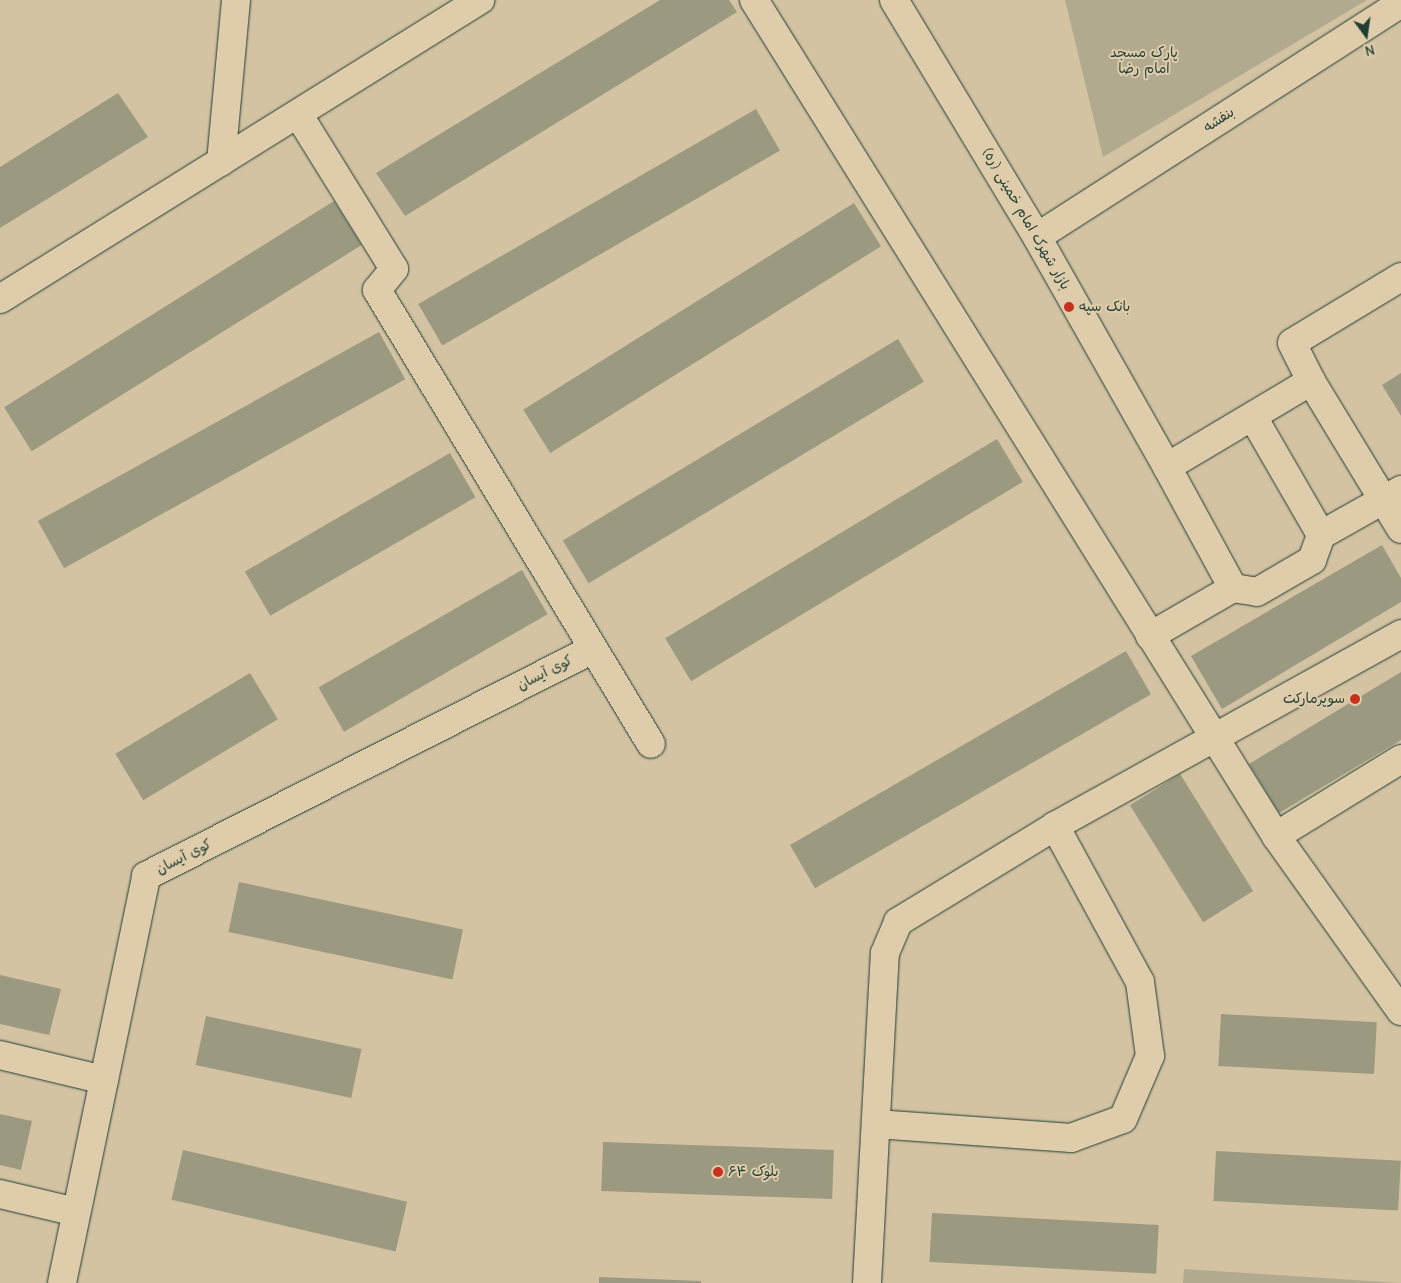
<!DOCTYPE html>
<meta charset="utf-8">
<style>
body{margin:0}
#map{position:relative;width:1401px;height:1283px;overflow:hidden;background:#d3c3a3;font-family:"Comic Neue","Playpen Sans Arabic",sans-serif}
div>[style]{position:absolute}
.green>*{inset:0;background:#b1aa8e}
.building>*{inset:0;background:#9b9980;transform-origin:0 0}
.roads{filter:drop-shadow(0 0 1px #1f3d34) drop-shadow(0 0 1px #1f3d34)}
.street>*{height:28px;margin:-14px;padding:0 14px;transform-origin:14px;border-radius:14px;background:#deccaa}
.secondary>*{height:28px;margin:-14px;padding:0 14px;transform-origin:14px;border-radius:14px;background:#deccaa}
.dots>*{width:14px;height:14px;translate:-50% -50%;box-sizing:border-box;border:2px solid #deccaa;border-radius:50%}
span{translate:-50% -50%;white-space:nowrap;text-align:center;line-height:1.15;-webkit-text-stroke:4px #deccaa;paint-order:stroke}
.park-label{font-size:14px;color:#264238}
.street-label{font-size:14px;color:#1f3d34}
.poi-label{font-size:14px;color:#1f3d34}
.left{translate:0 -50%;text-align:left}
.right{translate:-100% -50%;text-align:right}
.north{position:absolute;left:1341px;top:10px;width:50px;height:50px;-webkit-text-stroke:4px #deccaa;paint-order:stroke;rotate:166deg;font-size:14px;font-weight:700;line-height:20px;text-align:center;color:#1f3d34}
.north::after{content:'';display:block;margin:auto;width:18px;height:22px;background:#1f3d34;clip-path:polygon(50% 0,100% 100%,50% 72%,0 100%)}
</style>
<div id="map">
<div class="green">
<i style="clip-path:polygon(1065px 0,1367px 0,1103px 157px)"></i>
<i style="clip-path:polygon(1184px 1269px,1400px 1283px,1183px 1283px)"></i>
</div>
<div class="building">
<i style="clip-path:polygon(660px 0,729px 0,737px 12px,405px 216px,376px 173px)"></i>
<i style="clip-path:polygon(118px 93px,148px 137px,0 228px,0 167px)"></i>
<i style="left:756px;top:109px;width:48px;height:390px;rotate:60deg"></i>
<i style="left:334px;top:201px;width:52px;height:389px;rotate:58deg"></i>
<i style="left:854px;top:203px;width:51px;height:390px;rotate:58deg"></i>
<i style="left:379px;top:332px;width:54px;height:390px;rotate:61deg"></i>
<i style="left:898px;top:339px;width:50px;height:391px;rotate:59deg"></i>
<i style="clip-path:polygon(1401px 373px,1401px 416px,1382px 385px)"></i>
<i style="left:997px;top:439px;width:50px;height:387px;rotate:59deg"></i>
<i style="left:450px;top:453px;width:51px;height:237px;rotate:60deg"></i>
<i style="clip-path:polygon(1382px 545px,1401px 578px,1401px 602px,1222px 709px,1191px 656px)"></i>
<i style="left:522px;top:570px;width:51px;height:235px;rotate:60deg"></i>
<i style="left:1126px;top:651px;width:50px;height:388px;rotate:60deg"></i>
<i style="clip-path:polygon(1401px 672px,1401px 740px,1279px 813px,1249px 764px)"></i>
<i style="left:250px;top:673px;width:54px;height:157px;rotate:59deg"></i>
<i style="left:1180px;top:774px;width:138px;height:59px;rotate:58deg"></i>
<i style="left:239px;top:882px;width:229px;height:51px;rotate:12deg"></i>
<i style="clip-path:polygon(0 975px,61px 989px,49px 1035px,0 1024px)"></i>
<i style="left:1221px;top:1014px;width:156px;height:52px;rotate:3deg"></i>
<i style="left:206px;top:1016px;width:159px;height:50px;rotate:12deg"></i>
<i style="clip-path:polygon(0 1114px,32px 1121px,21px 1170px,0 1165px)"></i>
<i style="left:603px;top:1142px;width:231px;height:49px;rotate:2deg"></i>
<i style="left:183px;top:1150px;width:230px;height:51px;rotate:13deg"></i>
<i style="left:1216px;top:1151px;width:185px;height:50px;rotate:3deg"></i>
<i style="left:932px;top:1213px;width:227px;height:49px;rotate:3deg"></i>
<i style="clip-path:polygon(599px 1277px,701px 1281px,701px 1283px,599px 1283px)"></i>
</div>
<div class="roads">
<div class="street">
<i style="left:754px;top:0;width:986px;rotate:58.02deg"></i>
<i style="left:1276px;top:836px;width:215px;rotate:54.5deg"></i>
<i style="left:298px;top:114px;width:182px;rotate:58.2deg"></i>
<i style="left:394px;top:269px;width:27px;rotate:129deg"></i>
<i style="left:377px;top:290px;width:530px;rotate:58.89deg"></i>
<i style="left:221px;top:162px;width:163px;rotate:-84.7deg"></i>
<i style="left:1037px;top:237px;width:433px;rotate:-32.7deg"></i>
<i style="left:1401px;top:277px;width:127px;rotate:148.8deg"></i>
<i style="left:1292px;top:343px;width:42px;rotate:63.4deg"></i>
<i style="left:1311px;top:381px;width:173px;rotate:58.7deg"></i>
<i style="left:0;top:299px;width:566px;rotate:-31.92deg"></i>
<i style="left:1253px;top:417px;width:136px;rotate:60deg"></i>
<i style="left:1233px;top:588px;width:138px;rotate:-118.6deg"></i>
<i style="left:1167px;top:467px;width:168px;rotate:-30.8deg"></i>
<i style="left:1150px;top:636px;width:96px;rotate:-30deg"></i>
<i style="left:1233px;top:588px;width:24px;rotate:9deg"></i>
<i style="left:1257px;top:592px;width:64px;rotate:-30.2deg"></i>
<i style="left:1312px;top:560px;width:27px;rotate:-70deg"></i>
<i style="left:1321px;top:535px;width:92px;rotate:-29.4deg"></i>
<i style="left:1276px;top:836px;width:147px;rotate:-31.6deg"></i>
<i style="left:0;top:1055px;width:107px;rotate:13.5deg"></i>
<i style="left:876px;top:1124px;width:196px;rotate:4.1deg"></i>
<i style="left:1071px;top:1138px;width:55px;rotate:-20.1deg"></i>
<i style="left:1123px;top:1119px;width:69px;rotate:-66.8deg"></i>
<i style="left:1150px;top:1056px;width:75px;rotate:-97.7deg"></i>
<i style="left:1140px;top:982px;width:178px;rotate:-118.6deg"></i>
<i style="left:0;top:1194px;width:78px;rotate:13.3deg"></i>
<i style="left:62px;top:1283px;width:416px;rotate:-78.3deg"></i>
<i style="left:146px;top:876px;width:501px;rotate:-26.92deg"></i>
<i style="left:867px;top:1283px;width:330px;rotate:-86.9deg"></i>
<i style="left:885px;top:953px;width:34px;rotate:-67deg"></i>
<i style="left:898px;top:922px;width:184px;rotate:-31.4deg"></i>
<i style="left:1055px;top:826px;width:396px;rotate:-29deg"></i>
</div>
<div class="secondary">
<i style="left:894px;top:0;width:277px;rotate:58.9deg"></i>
<i style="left:1037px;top:237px;width:264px;rotate:60.5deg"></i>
</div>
</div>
<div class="dots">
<i style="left:1069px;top:307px;background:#c8321e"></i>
<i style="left:1355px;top:699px;background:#c8321e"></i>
<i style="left:718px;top:1172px;background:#c8321e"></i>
</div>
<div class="park-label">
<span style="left:1144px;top:61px">پارک مسجد<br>امام رضا</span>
</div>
<div class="street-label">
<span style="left:1219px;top:120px;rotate:-33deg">بنفشه</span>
<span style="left:1026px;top:219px;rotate:60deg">بازار شهرک امام خمینی (ره)</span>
<span style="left:545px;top:673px;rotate:-27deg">کوی آیسان</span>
<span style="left:184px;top:857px;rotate:-27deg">کوی آیسان</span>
</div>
<div class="poi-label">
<span class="left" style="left:1079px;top:307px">بانک سپه</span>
<span class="right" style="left:1345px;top:699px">سوپرمارکت</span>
<span class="left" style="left:728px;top:1172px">بلوک ۶۴</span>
</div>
<div class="north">N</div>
</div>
